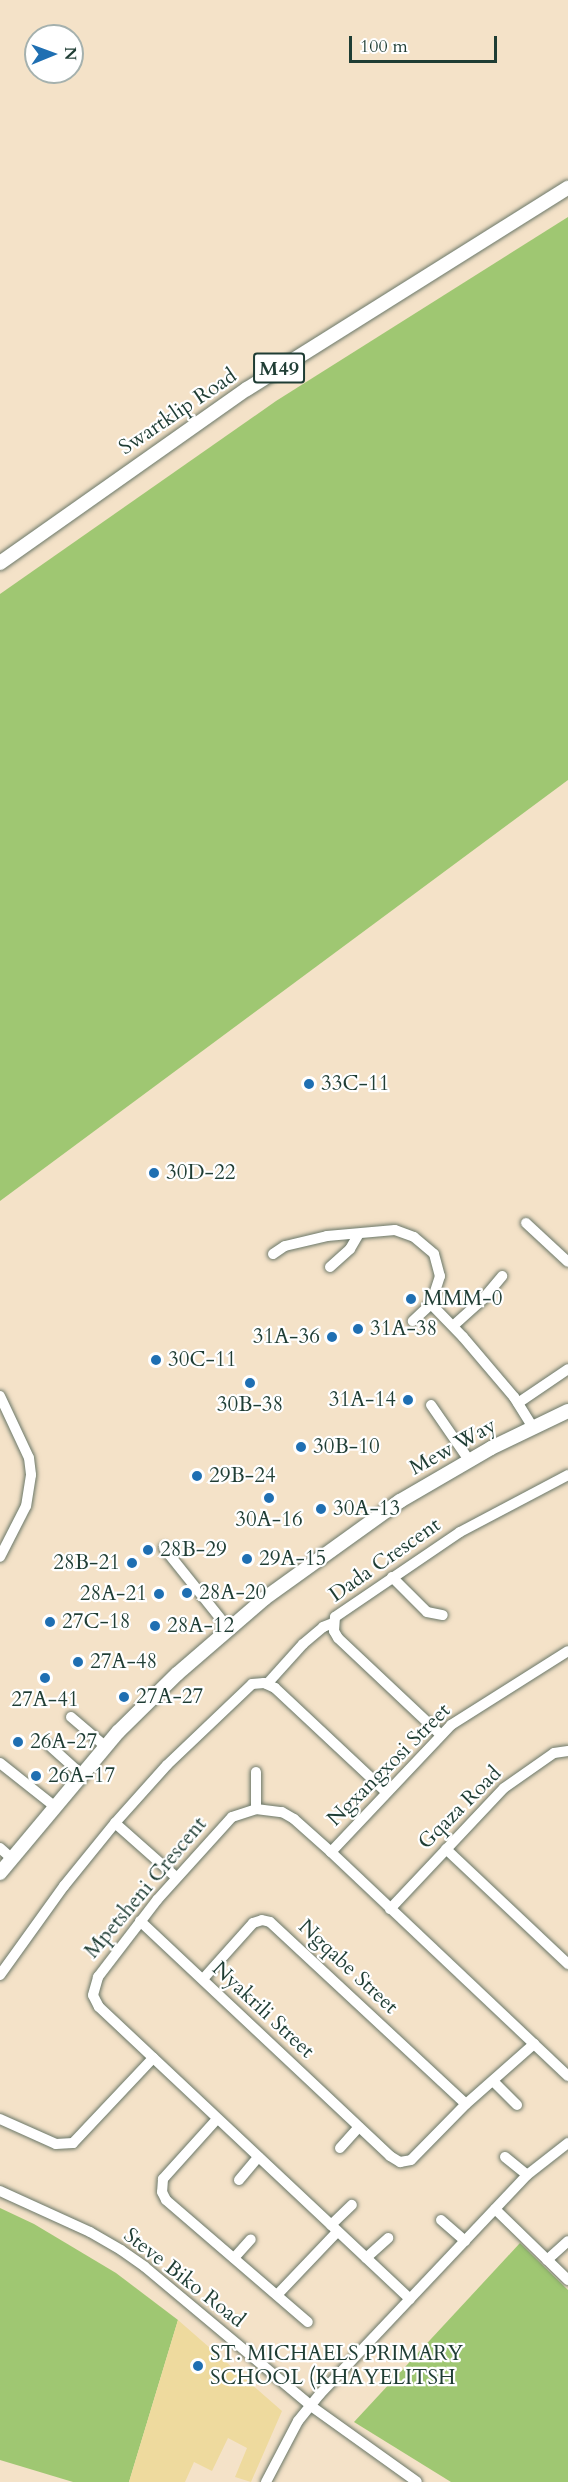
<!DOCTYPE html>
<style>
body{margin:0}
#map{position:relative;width:568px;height:2482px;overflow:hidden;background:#f4e2c8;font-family:Cardo,serif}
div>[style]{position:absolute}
.green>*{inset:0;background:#9fc772}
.sand>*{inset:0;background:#eeda9e}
.roads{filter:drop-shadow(0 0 2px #6a7768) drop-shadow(0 0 2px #6a7768)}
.minor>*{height:10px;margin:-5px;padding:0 5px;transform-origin:5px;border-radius:5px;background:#fff}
.major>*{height:14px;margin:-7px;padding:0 7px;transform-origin:7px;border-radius:7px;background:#fff}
.dots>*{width:16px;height:16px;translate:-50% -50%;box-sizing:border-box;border:3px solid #fff;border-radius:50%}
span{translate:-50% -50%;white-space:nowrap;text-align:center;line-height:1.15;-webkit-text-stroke:4.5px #fff;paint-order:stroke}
.shield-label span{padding:2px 4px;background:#fff;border:2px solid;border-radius:4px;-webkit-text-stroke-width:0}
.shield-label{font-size:20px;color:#1f3d34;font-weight:700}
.street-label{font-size:21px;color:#1f3d34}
.poi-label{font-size:21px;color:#1f3d34}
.left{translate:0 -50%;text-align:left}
.right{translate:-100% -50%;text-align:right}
.north{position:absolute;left:24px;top:24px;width:60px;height:60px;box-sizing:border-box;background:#fff;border:2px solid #a5b1ae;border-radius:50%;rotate:89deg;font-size:16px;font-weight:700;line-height:24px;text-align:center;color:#1f3d34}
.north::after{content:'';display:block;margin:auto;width:21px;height:27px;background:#1f6fb2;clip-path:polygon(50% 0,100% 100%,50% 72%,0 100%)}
.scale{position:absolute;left:349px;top:36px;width:148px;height:27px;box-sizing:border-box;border:3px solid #1f3d34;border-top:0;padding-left:8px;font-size:18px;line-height:21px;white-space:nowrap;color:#1f3d34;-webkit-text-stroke:4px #fff;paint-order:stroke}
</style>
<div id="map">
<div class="green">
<i style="clip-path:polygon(568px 217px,568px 780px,0 1201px,0 594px,276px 401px)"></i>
<i style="clip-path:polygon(0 2208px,34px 2224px,116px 2273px,178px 2320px,129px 2482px,73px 2482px,0 2460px)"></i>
<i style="clip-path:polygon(520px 2243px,568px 2290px,568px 2482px,451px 2482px,354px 2422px)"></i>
</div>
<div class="sand">
<i style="clip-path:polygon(178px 2320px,282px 2411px,251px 2482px,235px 2477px,247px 2448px,228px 2438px,212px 2471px,194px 2462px,185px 2482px,129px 2482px)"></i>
</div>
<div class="roads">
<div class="minor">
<i style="left:526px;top:1223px;width:57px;rotate:42.9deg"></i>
<i style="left:273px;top:1254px;width:14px;rotate:-34deg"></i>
<i style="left:285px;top:1246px;width:43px;rotate:-13.4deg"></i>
<i style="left:327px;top:1236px;width:68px;rotate:-5deg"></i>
<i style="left:395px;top:1230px;width:20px;rotate:20deg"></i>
<i style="left:414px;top:1237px;width:26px;rotate:40deg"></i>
<i style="left:434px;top:1254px;width:23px;rotate:75deg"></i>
<i style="left:440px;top:1276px;width:29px;rotate:108deg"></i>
<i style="left:431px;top:1304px;width:25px;rotate:137deg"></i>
<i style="left:330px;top:1267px;width:27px;rotate:-42deg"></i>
<i style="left:350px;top:1249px;width:16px;rotate:-60deg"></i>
<i style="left:431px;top:1304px;width:46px;rotate:45.9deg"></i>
<i style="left:463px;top:1337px;width:79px;rotate:49.6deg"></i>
<i style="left:514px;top:1397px;width:36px;rotate:58deg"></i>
<i style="left:453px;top:1326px;width:40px;rotate:-42deg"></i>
<i style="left:483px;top:1299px;width:30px;rotate:-50deg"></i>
<i style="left:0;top:1396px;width:68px;rotate:64.9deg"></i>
<i style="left:29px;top:1458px;width:17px;rotate:83deg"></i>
<i style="left:31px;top:1475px;width:31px;rotate:99deg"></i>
<i style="left:26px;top:1506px;width:57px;rotate:117deg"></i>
<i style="left:518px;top:1403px;width:60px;rotate:-34.2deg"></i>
<i style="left:431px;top:1405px;width:67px;rotate:55.4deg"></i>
<i style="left:164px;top:1548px;width:104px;rotate:51.3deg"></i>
<i style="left:392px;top:1577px;width:49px;rotate:45deg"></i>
<i style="left:427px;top:1612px;width:16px;rotate:11deg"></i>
<i style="left:267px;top:1684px;width:54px;rotate:-48deg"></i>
<i style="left:303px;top:1644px;width:26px;rotate:-40deg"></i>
<i style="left:323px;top:1627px;width:11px;rotate:-22deg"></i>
<i style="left:71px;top:1717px;width:45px;rotate:40.5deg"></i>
<i style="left:441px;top:1735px;width:141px;rotate:-136.7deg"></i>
<i style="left:338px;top:1638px;width:8px;rotate:-120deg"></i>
<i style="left:334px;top:1631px;width:14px;rotate:-86deg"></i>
<i style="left:335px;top:1617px;width:151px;rotate:-34.2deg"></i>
<i style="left:460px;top:1532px;width:122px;rotate:-27.8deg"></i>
<i style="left:50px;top:1746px;width:42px;rotate:42.1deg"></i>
<i style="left:0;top:1763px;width:69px;rotate:38.5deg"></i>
<i style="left:256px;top:1809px;width:37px;rotate:-90deg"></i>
<i style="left:115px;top:1823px;width:81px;rotate:41.5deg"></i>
<i style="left:0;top:1848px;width:15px;rotate:42deg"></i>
<i style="left:446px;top:1849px;width:168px;rotate:43.3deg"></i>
<i style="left:331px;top:1852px;width:175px;rotate:-46.6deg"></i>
<i style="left:451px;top:1725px;width:138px;rotate:-32.3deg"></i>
<i style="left:390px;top:1909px;width:166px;rotate:-46.7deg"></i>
<i style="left:504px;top:1788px;width:61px;rotate:-35deg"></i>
<i style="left:554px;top:1753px;width:14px;rotate:-8deg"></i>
<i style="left:140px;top:1921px;width:343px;rotate:43.2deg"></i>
<i style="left:390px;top:2156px;width:12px;rotate:31deg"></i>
<i style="left:400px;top:2162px;width:11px;rotate:-10deg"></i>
<i style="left:411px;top:2160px;width:78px;rotate:-45.5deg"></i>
<i style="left:466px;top:2104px;width:91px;rotate:-41.4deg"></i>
<i style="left:0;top:1975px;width:110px;rotate:-54.3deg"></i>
<i style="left:64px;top:1886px;width:81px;rotate:-51deg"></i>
<i style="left:115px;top:1823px;width:78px;rotate:-48.1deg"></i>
<i style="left:167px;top:1765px;width:117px;rotate:-43.6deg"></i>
<i style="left:252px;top:1684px;width:12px;rotate:-5deg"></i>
<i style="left:264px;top:1683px;width:12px;rotate:24deg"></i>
<i style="left:275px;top:1688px;width:152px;rotate:43.1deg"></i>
<i style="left:203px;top:1979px;width:75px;rotate:-48.2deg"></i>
<i style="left:253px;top:1923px;width:9px;rotate:-18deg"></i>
<i style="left:262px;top:1920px;width:8px;rotate:14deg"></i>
<i style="left:270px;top:1922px;width:267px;rotate:42.9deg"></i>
<i style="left:493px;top:2081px;width:34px;rotate:45deg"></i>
<i style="left:0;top:2119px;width:61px;rotate:24.1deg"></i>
<i style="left:56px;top:2144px;width:17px;rotate:-3deg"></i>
<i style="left:73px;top:2143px;width:117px;rotate:-46.7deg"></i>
<i style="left:217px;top:2119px;width:81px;rotate:132deg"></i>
<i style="left:163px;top:2179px;width:13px;rotate:94deg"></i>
<i style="left:162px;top:2192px;width:9px;rotate:63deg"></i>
<i style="left:166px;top:2200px;width:187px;rotate:40.7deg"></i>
<i style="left:340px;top:2148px;width:28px;rotate:-48deg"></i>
<i style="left:505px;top:2157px;width:28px;rotate:39deg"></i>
<i style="left:239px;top:2180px;width:30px;rotate:-50deg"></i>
<i style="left:0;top:2191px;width:99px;rotate:24.5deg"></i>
<i style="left:90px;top:2232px;width:36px;rotate:30deg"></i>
<i style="left:121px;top:2250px;width:29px;rotate:35deg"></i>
<i style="left:145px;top:2267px;width:217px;rotate:39.9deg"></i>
<i style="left:311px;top:2406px;width:130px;rotate:35.6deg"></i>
<i style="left:495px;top:2209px;width:102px;rotate:44.2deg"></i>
<i style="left:441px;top:2220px;width:32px;rotate:41deg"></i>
<i style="left:331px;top:2225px;width:29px;rotate:-44deg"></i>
<i style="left:234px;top:2258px;width:25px;rotate:-48deg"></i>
<i style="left:366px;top:2258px;width:30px;rotate:-42deg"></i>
<i style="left:547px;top:2260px;width:28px;rotate:-42deg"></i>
<i style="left:277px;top:2295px;width:87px;rotate:-46.4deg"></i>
<i style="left:410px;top:2299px;width:427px;rotate:-136.8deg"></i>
<i style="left:99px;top:2007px;width:13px;rotate:-117deg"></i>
<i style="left:93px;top:1995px;width:19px;rotate:-74deg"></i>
<i style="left:98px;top:1977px;width:97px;rotate:-52.5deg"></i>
<i style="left:157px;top:1900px;width:112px;rotate:-47.9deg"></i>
<i style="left:232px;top:1817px;width:25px;rotate:-18deg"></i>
<i style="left:256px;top:1809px;width:26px;rotate:7deg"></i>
<i style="left:282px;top:1812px;width:14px;rotate:30deg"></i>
<i style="left:294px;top:1819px;width:50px;rotate:41.7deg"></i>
<i style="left:331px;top:1852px;width:326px;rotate:43.4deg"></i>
<i style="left:266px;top:2482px;width:69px;rotate:-62.3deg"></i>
<i style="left:298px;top:2421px;width:35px;rotate:-51deg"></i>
<i style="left:320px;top:2394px;width:301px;rotate:-46.6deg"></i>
<i style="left:527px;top:2175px;width:52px;rotate:-38deg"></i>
</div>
<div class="major">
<i style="left:0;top:563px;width:302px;rotate:-35.2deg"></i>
<i style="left:247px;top:389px;width:379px;rotate:-32.1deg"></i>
<i style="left:0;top:1873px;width:184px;rotate:-50.1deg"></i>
<i style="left:118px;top:1732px;width:83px;rotate:-44.5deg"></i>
<i style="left:177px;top:1674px;width:116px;rotate:-40.8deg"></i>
<i style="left:265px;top:1598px;width:166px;rotate:-35.7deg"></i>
<i style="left:400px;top:1501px;width:105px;rotate:-30.2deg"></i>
<i style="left:491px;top:1448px;width:85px;rotate:-25.7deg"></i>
</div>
</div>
<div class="dots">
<i style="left:309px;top:1084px;background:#1f6fb2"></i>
<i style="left:154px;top:1173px;background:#1f6fb2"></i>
<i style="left:411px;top:1299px;background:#1f6fb2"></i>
<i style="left:358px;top:1329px;background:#1f6fb2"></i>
<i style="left:332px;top:1337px;background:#1f6fb2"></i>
<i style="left:156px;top:1360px;background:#1f6fb2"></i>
<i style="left:250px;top:1383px;background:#1f6fb2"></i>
<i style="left:408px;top:1400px;background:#1f6fb2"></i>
<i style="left:301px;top:1447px;background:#1f6fb2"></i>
<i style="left:197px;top:1476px;background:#1f6fb2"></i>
<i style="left:269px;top:1498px;background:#1f6fb2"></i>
<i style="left:321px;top:1509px;background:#1f6fb2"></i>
<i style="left:148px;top:1550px;background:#1f6fb2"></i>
<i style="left:247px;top:1559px;background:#1f6fb2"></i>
<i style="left:132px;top:1563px;background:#1f6fb2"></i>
<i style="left:187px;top:1593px;background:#1f6fb2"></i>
<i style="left:159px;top:1594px;background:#1f6fb2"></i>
<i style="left:50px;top:1622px;background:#1f6fb2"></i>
<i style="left:155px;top:1626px;background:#1f6fb2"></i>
<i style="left:78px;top:1662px;background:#1f6fb2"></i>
<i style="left:45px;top:1678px;background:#1f6fb2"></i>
<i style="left:124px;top:1697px;background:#1f6fb2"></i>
<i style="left:18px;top:1742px;background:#1f6fb2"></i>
<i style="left:36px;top:1776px;background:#1f6fb2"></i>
<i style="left:198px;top:2366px;background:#1f6fb2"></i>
</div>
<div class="shield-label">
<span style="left:279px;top:368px">M49</span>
</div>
<div class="street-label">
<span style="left:178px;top:412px;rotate:-34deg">Swartklip Road</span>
<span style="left:453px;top:1447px;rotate:-29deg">Mew Way</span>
<span style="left:385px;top:1560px;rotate:-35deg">Dada Crescent</span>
<span style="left:389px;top:1765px;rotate:-45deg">Ngxangxosi Street</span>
<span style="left:460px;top:1808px;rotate:-45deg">Gqaza Road</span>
<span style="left:146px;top:1888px;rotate:-50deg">Mpetsheni Crescent</span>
<span style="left:348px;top:1967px;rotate:43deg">Ngqabe Street</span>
<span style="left:263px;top:2010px;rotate:43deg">Nyakrili Street</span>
<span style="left:184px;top:2278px;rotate:38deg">Steve Biko Road</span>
</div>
<div class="poi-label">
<span class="left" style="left:321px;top:1084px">33C-11</span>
<span class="left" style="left:166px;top:1173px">30D-22</span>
<span class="left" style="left:423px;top:1299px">MMM-0</span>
<span class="left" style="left:370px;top:1329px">31A-38</span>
<span class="right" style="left:320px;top:1337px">31A-36</span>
<span class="left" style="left:168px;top:1360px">30C-11</span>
<span class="right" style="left:396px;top:1400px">31A-14</span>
<span style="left:250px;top:1405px">30B-38</span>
<span class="left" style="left:313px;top:1447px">30B-10</span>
<span class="left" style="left:209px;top:1476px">29B-24</span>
<span class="left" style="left:333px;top:1509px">30A-13</span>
<span style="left:269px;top:1520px">30A-16</span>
<span class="left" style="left:160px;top:1550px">28B-29</span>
<span class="left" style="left:259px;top:1559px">29A-15</span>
<span class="right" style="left:120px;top:1563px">28B-21</span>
<span class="left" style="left:199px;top:1593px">28A-20</span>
<span class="right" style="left:147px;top:1594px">28A-21</span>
<span class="left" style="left:62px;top:1622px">27C-18</span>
<span class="left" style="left:167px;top:1626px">28A-12</span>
<span class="left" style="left:90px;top:1662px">27A-48</span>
<span class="left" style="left:136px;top:1697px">27A-27</span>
<span style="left:45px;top:1700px">27A-41</span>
<span class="left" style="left:30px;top:1742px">26A-27</span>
<span class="left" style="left:48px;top:1776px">26A-17</span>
<span class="left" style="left:210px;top:2366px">ST. MICHAELS PRIMARY<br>SCHOOL (KHAYELITSH</span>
</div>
<div class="north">N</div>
<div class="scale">100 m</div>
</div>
